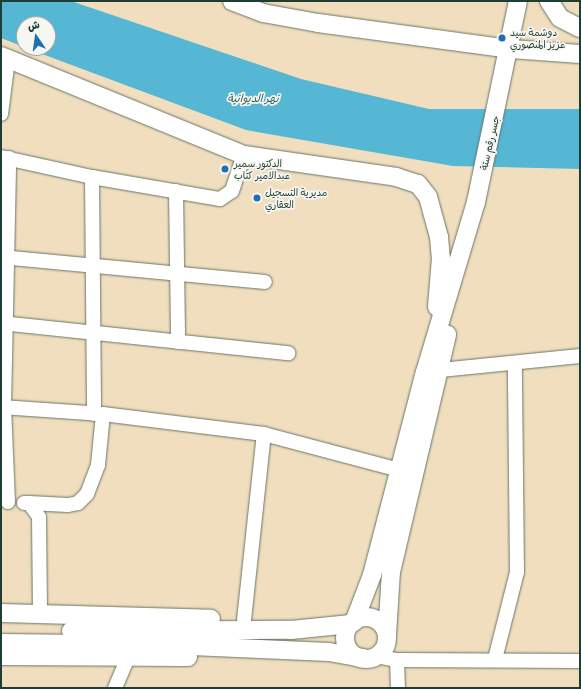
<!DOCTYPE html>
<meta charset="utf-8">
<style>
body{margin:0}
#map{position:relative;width:581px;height:689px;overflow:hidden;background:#f0debf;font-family:Delius,"Playpen Sans Arabic",sans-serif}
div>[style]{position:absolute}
.water>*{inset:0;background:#55b7d4}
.roads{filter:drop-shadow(0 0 1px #687565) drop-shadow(0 0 1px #687565)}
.minor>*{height:14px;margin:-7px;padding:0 7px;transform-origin:7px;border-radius:7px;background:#fff}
.major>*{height:18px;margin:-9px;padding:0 9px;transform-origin:9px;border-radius:9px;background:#fff}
.major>.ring{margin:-9px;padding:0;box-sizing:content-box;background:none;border:18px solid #fff;border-radius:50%}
.dots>*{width:11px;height:11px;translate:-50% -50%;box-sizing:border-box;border:2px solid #f6f6f2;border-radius:50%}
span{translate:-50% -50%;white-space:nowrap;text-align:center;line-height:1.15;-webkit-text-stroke:3.5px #f6f6f2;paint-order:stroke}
.poi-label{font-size:10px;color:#1f3d34}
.left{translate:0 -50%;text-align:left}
.street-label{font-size:10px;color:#1f3d34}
.water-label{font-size:11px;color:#2c5c5c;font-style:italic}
.frame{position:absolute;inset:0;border:2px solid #1f3d34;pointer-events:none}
.north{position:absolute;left:16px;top:16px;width:40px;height:40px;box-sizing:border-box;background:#f6f6f2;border:1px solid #a0aca6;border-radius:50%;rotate:347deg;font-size:11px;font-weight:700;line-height:16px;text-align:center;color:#1f3d34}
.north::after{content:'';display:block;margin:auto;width:14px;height:18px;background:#1f6fb2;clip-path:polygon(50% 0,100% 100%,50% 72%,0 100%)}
</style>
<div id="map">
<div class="water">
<i style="clip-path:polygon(1px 1px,71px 1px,301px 79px,429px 109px,580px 109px,580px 169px,453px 166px,246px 130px,26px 48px,48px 48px,48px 24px,24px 24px,24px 47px,1px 38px)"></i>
</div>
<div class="roads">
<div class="minor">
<i style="left:1px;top:114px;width:55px;rotate:-82.7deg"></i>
<i style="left:1px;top:157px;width:93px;rotate:12.4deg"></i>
<i style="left:92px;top:177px;width:130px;rotate:9.8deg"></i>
<i style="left:220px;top:199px;width:14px;rotate:-34deg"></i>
<i style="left:232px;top:191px;width:38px;rotate:-72deg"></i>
<i style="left:92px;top:177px;width:237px;rotate:89.5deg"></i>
<i style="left:176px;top:191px;width:151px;rotate:89.2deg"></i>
<i style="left:1px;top:257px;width:265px;rotate:5.4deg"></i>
<i style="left:1px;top:323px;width:289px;rotate:6deg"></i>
<i style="left:440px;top:370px;width:141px;rotate:-5.7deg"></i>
<i style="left:1px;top:407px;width:102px;rotate:3.9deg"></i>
<i style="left:103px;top:414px;width:162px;rotate:7.1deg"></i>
<i style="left:264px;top:434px;width:140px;rotate:14.9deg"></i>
<i style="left:8px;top:502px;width:95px;rotate:-92.4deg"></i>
<i style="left:4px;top:407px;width:249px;rotate:-88.8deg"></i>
<i style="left:24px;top:503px;width:5px"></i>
<i style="left:29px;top:503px;width:17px;rotate:54deg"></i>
<i style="left:39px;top:517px;width:97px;rotate:89.4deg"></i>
<i style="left:29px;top:503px;width:39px;rotate:3deg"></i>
<i style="left:68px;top:505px;width:10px;rotate:-11deg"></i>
<i style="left:78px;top:503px;width:13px;rotate:-45deg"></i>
<i style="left:87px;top:494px;width:31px;rotate:-69deg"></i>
<i style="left:98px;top:465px;width:51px;rotate:-84.4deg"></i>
<i style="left:244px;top:620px;width:187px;rotate:-83.9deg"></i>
<i style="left:376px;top:656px;width:21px;rotate:11deg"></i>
<i style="left:397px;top:660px;width:183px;rotate:0.3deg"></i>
<i style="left:495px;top:659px;width:90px;rotate:-75.8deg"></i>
<i style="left:517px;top:572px;width:207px;rotate:-90.6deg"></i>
<i style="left:397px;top:660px;width:28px;rotate:88deg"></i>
<i style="left:115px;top:688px;width:34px;rotate:-67deg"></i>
</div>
<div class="major">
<i style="left:232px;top:1px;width:33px;rotate:21deg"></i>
<i style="left:263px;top:13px;width:56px;rotate:10.3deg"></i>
<i style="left:318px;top:23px;width:195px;rotate:7.7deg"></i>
<i style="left:511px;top:49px;width:69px;rotate:4.1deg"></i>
<i style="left:549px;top:1px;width:20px;rotate:57deg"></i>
<i style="left:560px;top:18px;width:22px;rotate:27deg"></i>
<i style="left:1px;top:56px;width:262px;rotate:22.2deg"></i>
<i style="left:244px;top:155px;width:154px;rotate:8.2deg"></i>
<i style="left:396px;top:177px;width:23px;rotate:18deg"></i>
<i style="left:418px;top:184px;width:16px;rotate:52deg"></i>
<i style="left:428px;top:197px;width:41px;rotate:74.6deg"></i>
<i style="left:439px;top:237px;width:21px;rotate:85deg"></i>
<i style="left:441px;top:258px;width:49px;rotate:94.7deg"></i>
<i style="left:1px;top:613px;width:210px;rotate:1.6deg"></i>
<i class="ring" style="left:345px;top:617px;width:24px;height:24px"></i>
<i style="left:354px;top:622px;width:50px;rotate:-69deg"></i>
<i style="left:372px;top:575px;width:210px;rotate:-75.4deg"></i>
<i style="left:425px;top:372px;width:177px;rotate:-73.3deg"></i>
<i style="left:476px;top:202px;width:205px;rotate:-78.2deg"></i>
<i style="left:71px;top:631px;width:220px;rotate:-0.3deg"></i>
<i style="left:291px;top:630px;width:60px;rotate:-5.7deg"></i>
<i style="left:387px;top:635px;width:63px;rotate:-86.4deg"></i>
<i style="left:391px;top:572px;width:244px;rotate:-76.7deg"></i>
<i style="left:1px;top:643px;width:167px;rotate:0.7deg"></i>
<i style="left:168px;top:645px;width:161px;rotate:2.5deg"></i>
<i style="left:329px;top:652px;width:35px;rotate:10deg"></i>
<i style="left:1px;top:656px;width:187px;rotate:0.3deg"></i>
</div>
</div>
<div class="dots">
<i style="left:502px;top:38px;background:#1f6fb2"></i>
<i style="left:225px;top:169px;background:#1f6fb2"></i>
<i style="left:257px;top:198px;background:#1f6fb2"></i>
</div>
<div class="poi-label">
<span class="left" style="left:510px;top:38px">دوشمة سيد<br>عزيز المنصوري</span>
<span class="left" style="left:234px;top:169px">الدكتور سمير<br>عبدالامير كتاب</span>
<span class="left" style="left:265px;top:198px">مديرية التسجيل<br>العقاري</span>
</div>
<div class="street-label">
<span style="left:490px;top:143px;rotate:-77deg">جسر رقم ستة</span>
</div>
<div class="water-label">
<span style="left:253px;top:98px">نهر الديوانية</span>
</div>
<div class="frame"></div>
<div class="north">ش</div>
</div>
